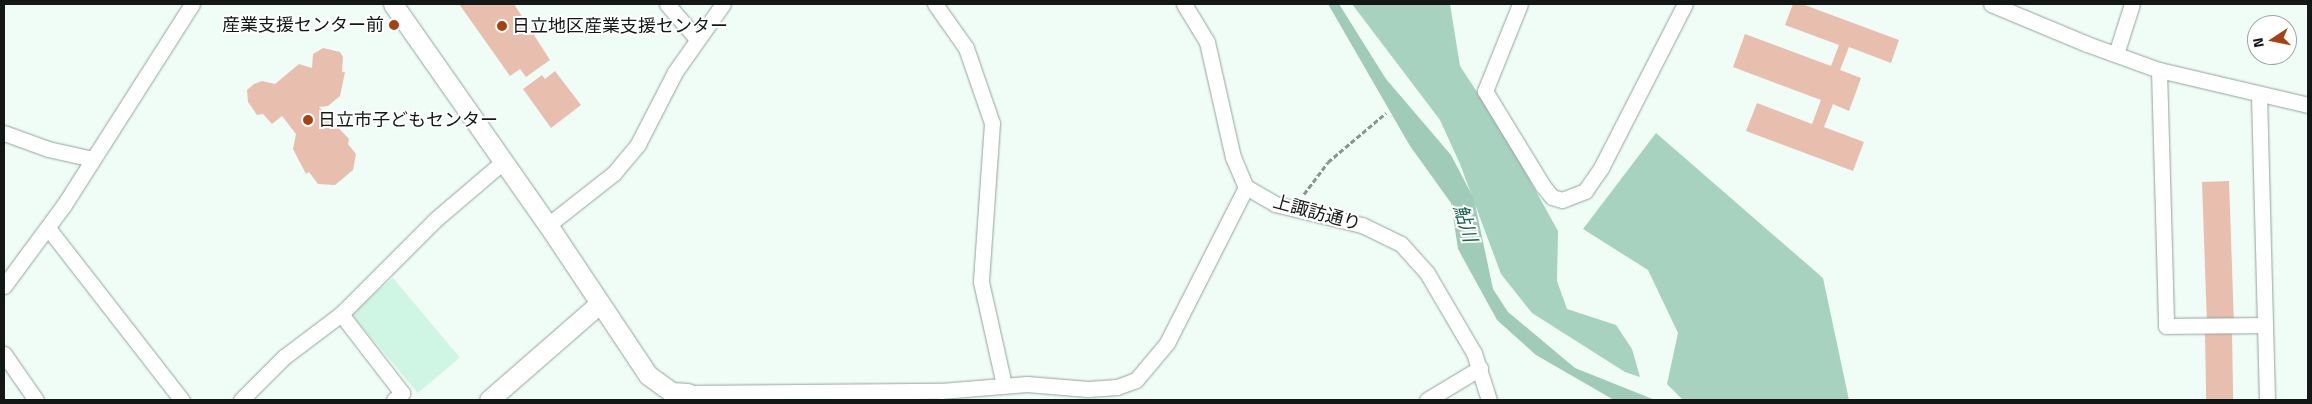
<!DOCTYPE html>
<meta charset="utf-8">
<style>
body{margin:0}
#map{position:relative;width:2312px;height:404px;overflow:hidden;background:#effdf6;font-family:"Titillium Web","Noto Sans JP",sans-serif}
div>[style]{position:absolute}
.green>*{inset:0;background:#cff5e4;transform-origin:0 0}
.forest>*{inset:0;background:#a7d2bf}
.water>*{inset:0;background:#a0cbb8}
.building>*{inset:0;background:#e8bfaf;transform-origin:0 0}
.path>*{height:3px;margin-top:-1.5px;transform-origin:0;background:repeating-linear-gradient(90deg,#8b9490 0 5px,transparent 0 7.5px)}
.roads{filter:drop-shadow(0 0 1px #95a39c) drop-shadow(0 0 1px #95a39c)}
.minor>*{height:15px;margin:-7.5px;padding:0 7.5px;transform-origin:7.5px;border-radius:7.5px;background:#fff}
.tertiary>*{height:19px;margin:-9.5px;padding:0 9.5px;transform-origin:9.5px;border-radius:9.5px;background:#fff}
.dots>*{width:14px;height:14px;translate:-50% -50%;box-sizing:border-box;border:2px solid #fff;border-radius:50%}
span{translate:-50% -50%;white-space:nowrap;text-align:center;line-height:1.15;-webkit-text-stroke:4px #fff;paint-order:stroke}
.poi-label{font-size:18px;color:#131816}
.right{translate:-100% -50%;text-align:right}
.left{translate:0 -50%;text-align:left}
.street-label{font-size:18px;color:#131816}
.water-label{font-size:19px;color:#19634a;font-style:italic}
.frame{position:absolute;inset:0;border:5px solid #131816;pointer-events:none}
.north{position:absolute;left:2247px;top:15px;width:50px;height:50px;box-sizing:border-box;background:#fff;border:1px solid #a1a3a2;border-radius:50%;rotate:259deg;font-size:14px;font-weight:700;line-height:20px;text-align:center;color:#131816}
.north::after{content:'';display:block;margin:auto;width:18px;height:22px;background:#a64211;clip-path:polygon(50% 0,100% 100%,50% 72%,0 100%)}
</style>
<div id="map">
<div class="green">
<i style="left:393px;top:278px;width:104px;height:55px;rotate:50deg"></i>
</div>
<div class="forest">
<i style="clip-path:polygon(1352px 4px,1450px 4px,1460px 66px,1502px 130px,1558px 231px,1557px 281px,1567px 309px,1616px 325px,1632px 349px,1640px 377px,1625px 372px,1532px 313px,1501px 274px,1460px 164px,1440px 120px)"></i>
<i style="clip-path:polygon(1656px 133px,1823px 278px,1849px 400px,1683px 400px,1667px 384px,1678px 333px,1648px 270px,1583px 229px)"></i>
</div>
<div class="water">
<i style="clip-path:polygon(1328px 4px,1339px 4px,1386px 79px,1451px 155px,1474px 199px,1493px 289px,1508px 312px,1575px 368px,1655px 400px,1614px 400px,1536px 355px,1497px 320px,1458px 249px,1451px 203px,1410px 146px)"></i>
</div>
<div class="building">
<i style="clip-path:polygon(459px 4px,514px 4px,550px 60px,526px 77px,520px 69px,510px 76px)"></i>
<i style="clip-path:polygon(1793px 4px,1802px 4px,1899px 40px,1891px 63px,1849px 47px,1840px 70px,1861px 78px,1849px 111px,1833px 104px,1824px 127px,1864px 142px,1853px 171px,1746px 131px,1757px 103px,1812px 124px,1821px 100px,1733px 67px,1745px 34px,1831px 66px,1839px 45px,1785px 25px)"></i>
<i style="clip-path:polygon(323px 48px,340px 52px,343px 57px,342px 72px,345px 72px,340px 96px,328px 106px,319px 107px,349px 139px,348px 144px,356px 154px,353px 170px,335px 185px,318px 184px,309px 172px,306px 174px,293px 149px,296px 134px,282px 116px,272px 124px,263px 114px,257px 115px,248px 102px,247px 90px,254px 84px,262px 81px,275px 84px,299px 64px,312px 68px,313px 54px)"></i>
<i style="clip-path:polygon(555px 71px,581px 105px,551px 128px,523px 89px,542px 75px,545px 79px)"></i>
<i style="left:2229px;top:181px;width:139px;height:27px;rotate:88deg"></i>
<i style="left:2232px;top:332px;width:68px;height:27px;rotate:89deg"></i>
</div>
<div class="path">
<i style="left:1304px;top:194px;width:40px;rotate:-53deg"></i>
<i style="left:1328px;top:162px;width:76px;rotate:-40.2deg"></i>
</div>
<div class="roads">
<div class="minor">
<i style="left:667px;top:4px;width:45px;rotate:49.5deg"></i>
<i style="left:935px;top:4px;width:54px;rotate:54.8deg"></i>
<i style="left:966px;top:48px;width:79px;rotate:70.9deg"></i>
<i style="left:992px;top:123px;width:159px;rotate:94deg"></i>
<i style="left:981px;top:282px;width:106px;rotate:77.4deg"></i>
<i style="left:1184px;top:4px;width:44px;rotate:58.8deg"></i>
<i style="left:1207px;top:42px;width:118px;rotate:77.3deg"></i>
<i style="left:1233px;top:157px;width:33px;rotate:67deg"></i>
<i style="left:1246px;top:187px;width:34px;rotate:30deg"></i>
<i style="left:1275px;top:204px;width:89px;rotate:13.6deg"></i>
<i style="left:1362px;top:225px;width:43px;rotate:26deg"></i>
<i style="left:1401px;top:244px;width:39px;rotate:48deg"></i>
<i style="left:1427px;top:273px;width:93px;rotate:59.6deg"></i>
<i style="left:1474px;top:353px;width:49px;rotate:72.3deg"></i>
<i style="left:1520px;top:4px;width:94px;rotate:111.9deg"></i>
<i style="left:1485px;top:91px;width:111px;rotate:58.6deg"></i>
<i style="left:1543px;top:186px;width:14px;rotate:51deg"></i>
<i style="left:1552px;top:197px;width:10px;rotate:17deg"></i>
<i style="left:1562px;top:200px;width:25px;rotate:-21deg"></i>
<i style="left:1585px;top:191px;width:28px;rotate:-55deg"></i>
<i style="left:1601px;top:168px;width:184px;rotate:-62.9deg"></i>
<i style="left:1991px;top:4px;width:104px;rotate:22.6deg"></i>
<i style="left:2087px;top:44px;width:77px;rotate:19.9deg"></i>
<i style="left:2159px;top:70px;width:153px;rotate:13.2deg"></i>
<i style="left:2116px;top:54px;width:52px;rotate:-72.3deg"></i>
<i style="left:2159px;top:70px;width:256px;rotate:88.4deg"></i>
<i style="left:2166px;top:326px;width:98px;rotate:-0.6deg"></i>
<i style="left:2259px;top:95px;width:305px;rotate:88.5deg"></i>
<i style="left:4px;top:133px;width:47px;rotate:20deg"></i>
<i style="left:48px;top:149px;width:46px;rotate:12.5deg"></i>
<i style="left:548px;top:225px;width:84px;rotate:-38.2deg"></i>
<i style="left:614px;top:173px;width:38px;rotate:-50deg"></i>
<i style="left:638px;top:144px;width:81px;rotate:-62.8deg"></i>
<i style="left:675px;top:72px;width:83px;rotate:-54.8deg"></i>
<i style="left:48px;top:228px;width:218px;rotate:52.1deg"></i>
<i style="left:4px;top:286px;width:101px;rotate:-53.5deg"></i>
<i style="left:64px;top:205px;width:238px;rotate:-57.5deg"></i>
<i style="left:341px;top:314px;width:100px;rotate:52.3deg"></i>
<i style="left:402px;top:393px;width:11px;rotate:139deg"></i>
<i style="left:4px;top:354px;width:56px;rotate:55.2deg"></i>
<i style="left:688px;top:393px;width:253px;rotate:-0.5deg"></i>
<i style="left:941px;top:391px;width:86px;rotate:-4.7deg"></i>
<i style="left:1027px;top:384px;width:61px;rotate:4.7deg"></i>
<i style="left:1088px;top:389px;width:29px;rotate:-4deg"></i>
<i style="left:1117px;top:387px;width:20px;rotate:-20deg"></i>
<i style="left:1136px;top:380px;width:48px;rotate:-50deg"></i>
<i style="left:1167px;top:343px;width:175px;rotate:-63.1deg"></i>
<i style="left:241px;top:400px;width:61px;rotate:-45deg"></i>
<i style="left:284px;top:357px;width:71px;rotate:-37deg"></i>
<i style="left:341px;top:314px;width:134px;rotate:-45deg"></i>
<i style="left:436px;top:219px;width:89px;rotate:-40.5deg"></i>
<i style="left:1427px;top:400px;width:62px;rotate:-31.1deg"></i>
</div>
<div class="tertiary">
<i style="left:393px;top:4px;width:270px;rotate:55deg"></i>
<i style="left:548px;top:225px;width:180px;rotate:56.3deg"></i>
<i style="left:648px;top:375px;width:29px;rotate:36deg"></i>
<i style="left:671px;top:392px;width:17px;rotate:3deg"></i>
<i style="left:489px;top:400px;width:146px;rotate:-41.1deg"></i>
</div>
</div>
<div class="dots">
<i style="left:394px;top:25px;background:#a64211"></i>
<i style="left:502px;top:26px;background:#a64211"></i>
<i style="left:308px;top:120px;background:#a64211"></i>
</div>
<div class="poi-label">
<span class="right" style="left:384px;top:25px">産業支援センター前</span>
<span class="left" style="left:512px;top:26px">日立地区産業支援センター</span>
<span class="left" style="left:318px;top:120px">日立市子どもセンター</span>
</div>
<div class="street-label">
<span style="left:1317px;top:213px;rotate:15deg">上諏訪通り</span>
</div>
<div class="water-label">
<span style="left:1466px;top:223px;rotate:73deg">鮎川</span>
</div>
<div class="frame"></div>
<div class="north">N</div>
</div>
